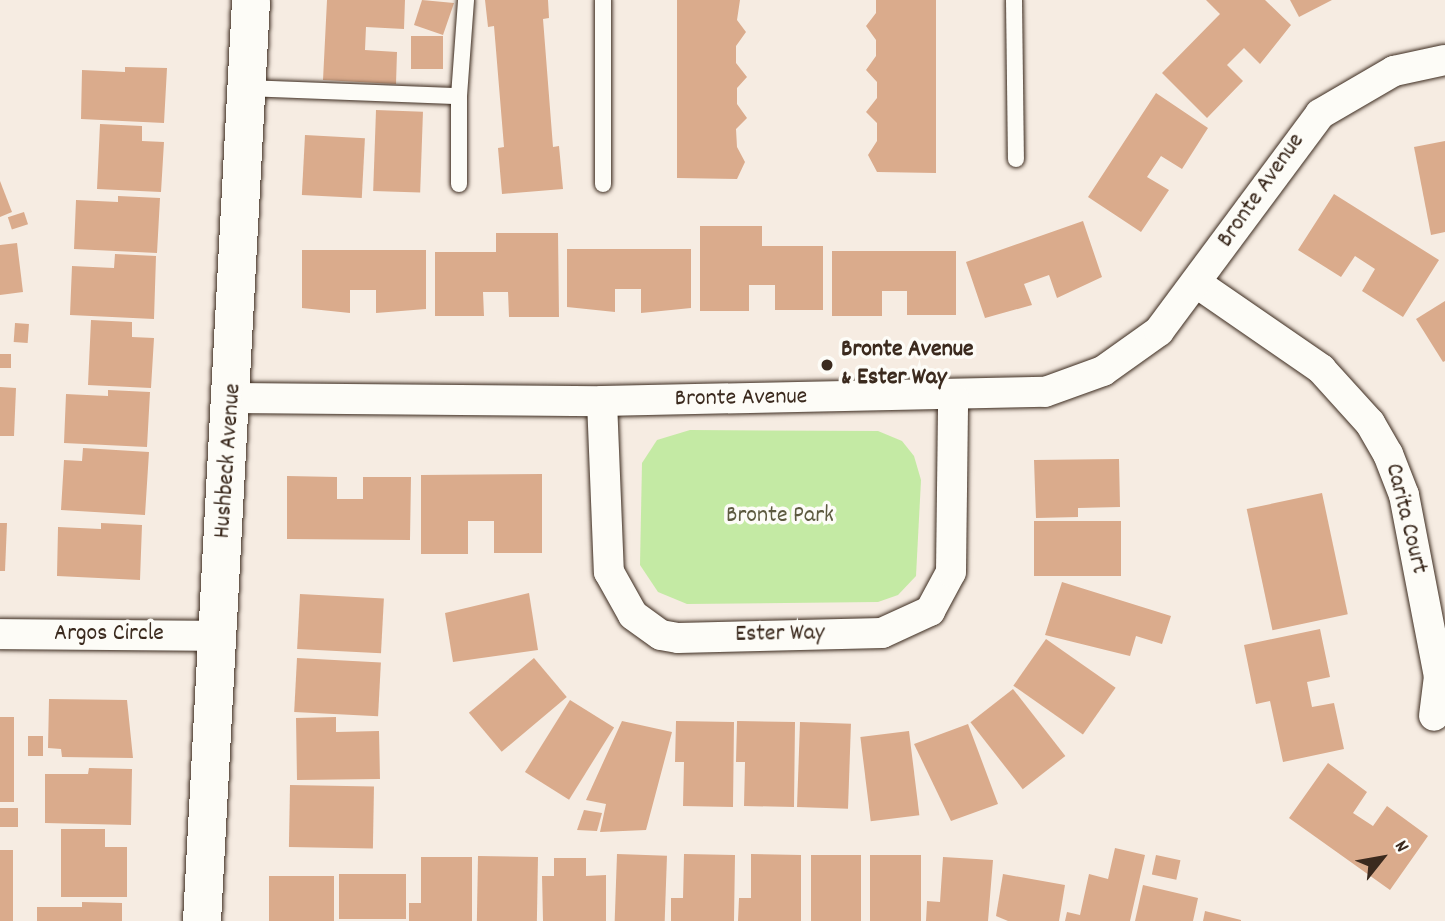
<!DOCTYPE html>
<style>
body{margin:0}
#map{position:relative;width:1445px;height:921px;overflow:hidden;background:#f6ece2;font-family:Dekko,sans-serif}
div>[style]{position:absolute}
.green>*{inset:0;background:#c4eaa4}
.building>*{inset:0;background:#daab8c;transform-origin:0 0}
.roads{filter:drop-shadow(0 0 2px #3b2a1e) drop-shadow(0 0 2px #3b2a1e)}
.service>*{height:16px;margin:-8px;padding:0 8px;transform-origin:8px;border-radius:8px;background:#fdfcf7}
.minor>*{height:30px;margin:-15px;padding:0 15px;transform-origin:15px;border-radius:15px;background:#fdfcf7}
.tertiary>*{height:38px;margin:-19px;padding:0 19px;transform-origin:19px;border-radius:19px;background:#fdfcf7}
.dots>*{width:19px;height:19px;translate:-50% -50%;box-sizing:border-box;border:4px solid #fdfcf7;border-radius:50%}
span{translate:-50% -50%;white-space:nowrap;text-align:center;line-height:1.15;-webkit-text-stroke:7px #fdfcf7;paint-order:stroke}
.street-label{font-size:24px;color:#3b2a1e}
.poi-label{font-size:24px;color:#3b2a1e;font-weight:700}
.left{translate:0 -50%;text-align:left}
.park-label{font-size:24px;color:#5d5a40}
.north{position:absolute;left:1347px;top:823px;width:70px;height:70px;-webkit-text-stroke:5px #fdfcf7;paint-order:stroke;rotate:59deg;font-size:19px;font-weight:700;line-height:28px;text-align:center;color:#3b2a1e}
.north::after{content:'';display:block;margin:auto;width:24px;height:32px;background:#3b2a1e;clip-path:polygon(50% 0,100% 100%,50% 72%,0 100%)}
</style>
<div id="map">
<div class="green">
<i style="clip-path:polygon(690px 430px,878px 431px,902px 441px,914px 456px,921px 480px,916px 576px,898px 595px,878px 602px,687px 604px,658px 592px,640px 565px,642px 463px,657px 440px)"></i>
</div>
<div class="building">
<i style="clip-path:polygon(327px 0,405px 0,404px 29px,366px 27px,365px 50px,397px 52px,396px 84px,323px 80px)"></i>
<i style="clip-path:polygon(422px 0,454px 3px,443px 35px,414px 25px)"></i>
<i style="clip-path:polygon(485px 0,548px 0,549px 18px,543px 19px,553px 147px,559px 146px,563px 189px,502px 194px,498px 148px,504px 147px,494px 26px,488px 27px)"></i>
<i style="clip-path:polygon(677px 0,740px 0,737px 20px,746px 32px,736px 46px,736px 63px,747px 77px,737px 88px,737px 104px,747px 118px,736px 129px,737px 147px,745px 162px,737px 179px,677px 178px)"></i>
<i style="clip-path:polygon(876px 0,936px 0,936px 173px,877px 172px,868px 155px,877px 141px,877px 123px,866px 112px,877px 98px,877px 82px,866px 70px,876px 56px,876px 40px,866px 26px,876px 13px)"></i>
<i style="clip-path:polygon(1206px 0,1265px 0,1291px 25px,1260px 64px,1244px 48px,1227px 65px,1243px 81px,1207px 118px,1162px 73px,1220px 14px)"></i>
<i style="clip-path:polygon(1290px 0,1332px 0,1299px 17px)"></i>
<i style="left:411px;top:36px;width:32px;height:33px"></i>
<i style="clip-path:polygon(125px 67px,167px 68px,164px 123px,81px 119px,82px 70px,125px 72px)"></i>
<i style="clip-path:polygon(1156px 93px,1208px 128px,1182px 169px,1161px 156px,1147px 177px,1169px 190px,1141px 232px,1088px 197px)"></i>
<i style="left:376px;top:110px;width:47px;height:81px;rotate:2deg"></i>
<i style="clip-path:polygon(100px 124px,142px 126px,142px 141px,164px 142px,161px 192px,97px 189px)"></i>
<i style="left:305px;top:135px;width:60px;height:60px;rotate:3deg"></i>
<i style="clip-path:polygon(1445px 141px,1445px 232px,1431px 235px,1414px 147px)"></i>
<i style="clip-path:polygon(0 181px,12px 212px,0 217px)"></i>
<i style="clip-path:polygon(1334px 194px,1439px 260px,1403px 317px,1362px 291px,1375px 269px,1355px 256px,1341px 277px,1298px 250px)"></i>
<i style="clip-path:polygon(118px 196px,160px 198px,157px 253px,74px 249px,76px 200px,118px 202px)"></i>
<i style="left:24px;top:212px;width:13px;height:17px;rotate:72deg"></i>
<i style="clip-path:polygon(1083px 221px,1102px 277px,1057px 298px,1049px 275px,1024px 284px,1032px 305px,985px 318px,966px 262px)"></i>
<i style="clip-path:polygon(700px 226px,762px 226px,762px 246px,823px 246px,823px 310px,775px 310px,775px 285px,749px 285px,749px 311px,700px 311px)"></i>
<i style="clip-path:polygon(496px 233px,558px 233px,559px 317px,509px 317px,508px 292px,483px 292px,484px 316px,435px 316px,435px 252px,496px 252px)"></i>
<i style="clip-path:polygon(17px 243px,23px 292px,0 295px,0 245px)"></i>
<i style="clip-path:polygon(567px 249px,691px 249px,691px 308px,641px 313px,641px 289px,615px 289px,615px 312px,567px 307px)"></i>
<i style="clip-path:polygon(302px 250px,426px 250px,426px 309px,376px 313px,376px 290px,350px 290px,350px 313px,302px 308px)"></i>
<i style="clip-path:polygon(832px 251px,956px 251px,956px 315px,907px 315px,907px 291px,882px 291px,882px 316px,832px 316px)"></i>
<i style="clip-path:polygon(115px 254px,156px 256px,154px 319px,70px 315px,72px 266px,114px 268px)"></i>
<i style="clip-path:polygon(1445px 301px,1445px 361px,1443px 362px,1416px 319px)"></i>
<i style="clip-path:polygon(91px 320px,132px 322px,132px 337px,154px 338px,151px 388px,88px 385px)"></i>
<i style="left:15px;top:323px;width:14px;height:19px;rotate:4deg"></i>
<i style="left:0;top:354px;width:11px;height:14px"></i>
<i style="clip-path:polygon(0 387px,16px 388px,14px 436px,0 436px)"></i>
<i style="clip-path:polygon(108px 390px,150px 392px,147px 447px,64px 443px,66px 394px,108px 396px)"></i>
<i style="clip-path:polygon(83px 448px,149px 452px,145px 515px,61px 510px,64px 460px,82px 461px)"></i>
<i style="clip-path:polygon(1119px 459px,1120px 507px,1078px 508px,1078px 517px,1036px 518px,1034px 460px)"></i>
<i style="clip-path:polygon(542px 474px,542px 553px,494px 553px,494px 521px,468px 521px,468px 554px,421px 554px,421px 475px)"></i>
<i style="clip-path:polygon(287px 476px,337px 477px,337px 499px,363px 499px,363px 477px,411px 477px,410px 540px,287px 539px)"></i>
<i style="left:1322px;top:493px;width:124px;height:77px;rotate:78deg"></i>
<i style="left:1034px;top:521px;width:87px;height:55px"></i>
<i style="clip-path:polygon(0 523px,7px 523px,5px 571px,0 571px)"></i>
<i style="clip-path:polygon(101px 523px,142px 525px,140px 580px,57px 576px,58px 527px,101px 529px)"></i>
<i style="clip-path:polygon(1062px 582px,1171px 616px,1162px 644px,1136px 636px,1130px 656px,1045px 635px)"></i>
<i style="clip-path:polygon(529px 593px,538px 650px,453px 662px,445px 613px)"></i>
<i style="left:300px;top:594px;width:84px;height:55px;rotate:3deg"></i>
<i style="clip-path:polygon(1320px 629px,1330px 677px,1307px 682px,1312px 707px,1334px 703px,1344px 749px,1283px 762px,1270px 701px,1256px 704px,1244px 645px)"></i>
<i style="left:1046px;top:639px;width:85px;height:57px;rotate:35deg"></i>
<i style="left:297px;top:658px;width:84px;height:54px;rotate:3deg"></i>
<i style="left:534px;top:658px;width:51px;height:85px;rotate:50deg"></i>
<i style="left:1013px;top:689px;width:85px;height:54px;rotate:52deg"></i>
<i style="clip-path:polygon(49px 699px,127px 700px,133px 758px,62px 757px,61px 749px,48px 748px)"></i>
<i style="left:570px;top:700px;width:52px;height:85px;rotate:32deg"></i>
<i style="left:0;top:717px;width:14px;height:85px"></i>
<i style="clip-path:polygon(336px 717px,336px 732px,379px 731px,380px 779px,297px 780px,296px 718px)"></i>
<i style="clip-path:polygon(622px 721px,672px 732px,646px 830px,600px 832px,606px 804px,586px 800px)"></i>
<i style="clip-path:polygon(676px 721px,734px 722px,733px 807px,683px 806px,684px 762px,675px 762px)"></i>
<i style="clip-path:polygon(737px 721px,795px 722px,794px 807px,744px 806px,745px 762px,736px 762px)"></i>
<i style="left:800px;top:722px;width:51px;height:85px;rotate:2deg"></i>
<i style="clip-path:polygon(968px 724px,998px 804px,951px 821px,914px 744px)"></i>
<i style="left:909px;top:731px;width:85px;height:49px;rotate:83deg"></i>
<i style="left:28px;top:736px;width:15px;height:20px"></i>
<i style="clip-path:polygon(1328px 763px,1367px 792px,1353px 813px,1373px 826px,1387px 806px,1428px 836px,1390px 890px,1289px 818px)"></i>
<i style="clip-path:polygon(89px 768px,132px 769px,131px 825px,45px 823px,45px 774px,88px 774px)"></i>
<i style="left:290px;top:785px;width:84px;height:62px;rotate:1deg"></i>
<i style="left:0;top:808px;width:18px;height:19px"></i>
<i style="clip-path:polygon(584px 810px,602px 813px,597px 831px,577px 830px)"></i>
<i style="clip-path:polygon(61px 829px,105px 829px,105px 847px,127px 847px,127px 897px,61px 897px)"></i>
<i style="clip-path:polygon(1115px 848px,1145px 855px,1130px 921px,1065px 921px,1067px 912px,1080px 915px,1089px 874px,1108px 879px)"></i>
<i style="left:0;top:850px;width:13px;height:71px"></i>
<i style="left:617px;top:854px;width:50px;height:67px;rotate:2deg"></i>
<i style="clip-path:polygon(684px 854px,735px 855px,734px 921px,671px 921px,671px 898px,683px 898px)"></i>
<i style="clip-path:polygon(751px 854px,801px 855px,801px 921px,738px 921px,739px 898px,751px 898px)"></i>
<i style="left:811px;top:855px;width:50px;height:66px"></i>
<i style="left:870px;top:855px;width:51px;height:66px"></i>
<i style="left:1156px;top:855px;width:25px;height:20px;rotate:12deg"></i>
<i style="left:478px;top:856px;width:60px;height:65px;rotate:1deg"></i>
<i style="clip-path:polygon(421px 857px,472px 857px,472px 921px,409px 921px,409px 903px,421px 903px)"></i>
<i style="clip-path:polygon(943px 857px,993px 860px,988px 921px,926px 921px,927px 901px,940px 902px)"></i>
<i style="clip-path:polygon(554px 858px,586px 858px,586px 876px,606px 875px,606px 921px,543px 921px,542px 876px,554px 876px)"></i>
<i style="left:339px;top:874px;width:67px;height:45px"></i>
<i style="clip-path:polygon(1003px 874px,1065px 885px,1059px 921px,1008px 921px,996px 916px)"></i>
<i style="left:269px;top:876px;width:65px;height:45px"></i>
<i style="clip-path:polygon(1143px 885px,1198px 898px,1193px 921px,1135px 921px)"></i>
<i style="clip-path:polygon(82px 902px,122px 903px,122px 921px,37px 921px,37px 907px,82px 907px)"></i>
<i style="clip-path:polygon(1205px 911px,1241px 920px,1241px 921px,1203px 921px)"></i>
</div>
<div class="roads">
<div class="service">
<i style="left:603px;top:0;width:184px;rotate:90deg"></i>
<i style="left:1014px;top:0;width:159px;rotate:89.3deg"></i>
<i style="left:247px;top:88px;width:212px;rotate:2.2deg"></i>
<i style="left:459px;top:96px;width:96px;rotate:-85.8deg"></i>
<i style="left:459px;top:96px;width:88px;rotate:90deg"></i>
</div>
<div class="minor">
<i style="left:1198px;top:284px;width:150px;rotate:34.6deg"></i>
<i style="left:1321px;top:369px;width:73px;rotate:47.8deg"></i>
<i style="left:1370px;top:423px;width:36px;rotate:60deg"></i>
<i style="left:1388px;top:454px;width:44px;rotate:68.7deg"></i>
<i style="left:1404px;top:495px;width:184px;rotate:79.1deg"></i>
<i style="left:1439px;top:676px;width:40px;rotate:97.1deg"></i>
<i style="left:233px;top:398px;width:369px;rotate:0.5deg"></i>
<i style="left:602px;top:401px;width:443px;rotate:-1.2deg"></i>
<i style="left:1045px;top:392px;width:62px;rotate:-19.9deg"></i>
<i style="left:1103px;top:371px;width:69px;rotate:-35.5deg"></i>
<i style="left:1159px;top:331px;width:270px;rotate:-53.4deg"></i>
<i style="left:1320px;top:114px;width:86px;rotate:-30.2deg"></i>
<i style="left:1394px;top:71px;width:52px;rotate:-12.2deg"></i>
<i style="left:602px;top:401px;width:171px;rotate:87.7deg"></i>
<i style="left:609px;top:572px;width:49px;rotate:60.8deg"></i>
<i style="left:633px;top:615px;width:34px;rotate:36deg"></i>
<i style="left:661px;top:635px;width:17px;rotate:10deg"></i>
<i style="left:678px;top:638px;width:204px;rotate:-1.4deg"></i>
<i style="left:882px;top:633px;width:53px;rotate:-24.6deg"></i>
<i style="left:930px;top:611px;width:44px;rotate:-61.7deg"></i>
<i style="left:951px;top:572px;width:175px;rotate:-89.3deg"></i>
<i style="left:0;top:634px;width:217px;rotate:0.5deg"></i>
</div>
<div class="tertiary">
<i style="left:202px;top:921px;width:922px;rotate:-86.95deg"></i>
</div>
</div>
<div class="dots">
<i style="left:827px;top:365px;background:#3b2a1e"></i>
</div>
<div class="street-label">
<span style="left:1262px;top:191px;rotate:-55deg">Bronte Avenue</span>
<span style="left:741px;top:399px;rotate:-1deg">Bronte Avenue</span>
<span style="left:229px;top:461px;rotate:-86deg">Hushbeck Avenue</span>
<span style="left:1405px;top:519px;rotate:76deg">Carita Court</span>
<span style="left:109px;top:635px">Argos Circle</span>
<span style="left:780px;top:635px;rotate:-1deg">Ester Way</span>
</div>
<div class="poi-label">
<span class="left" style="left:841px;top:365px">Bronte Avenue<br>&amp; Ester Way</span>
</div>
<div class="park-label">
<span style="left:780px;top:517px">Bronte Park</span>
</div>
<div class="north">N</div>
</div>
